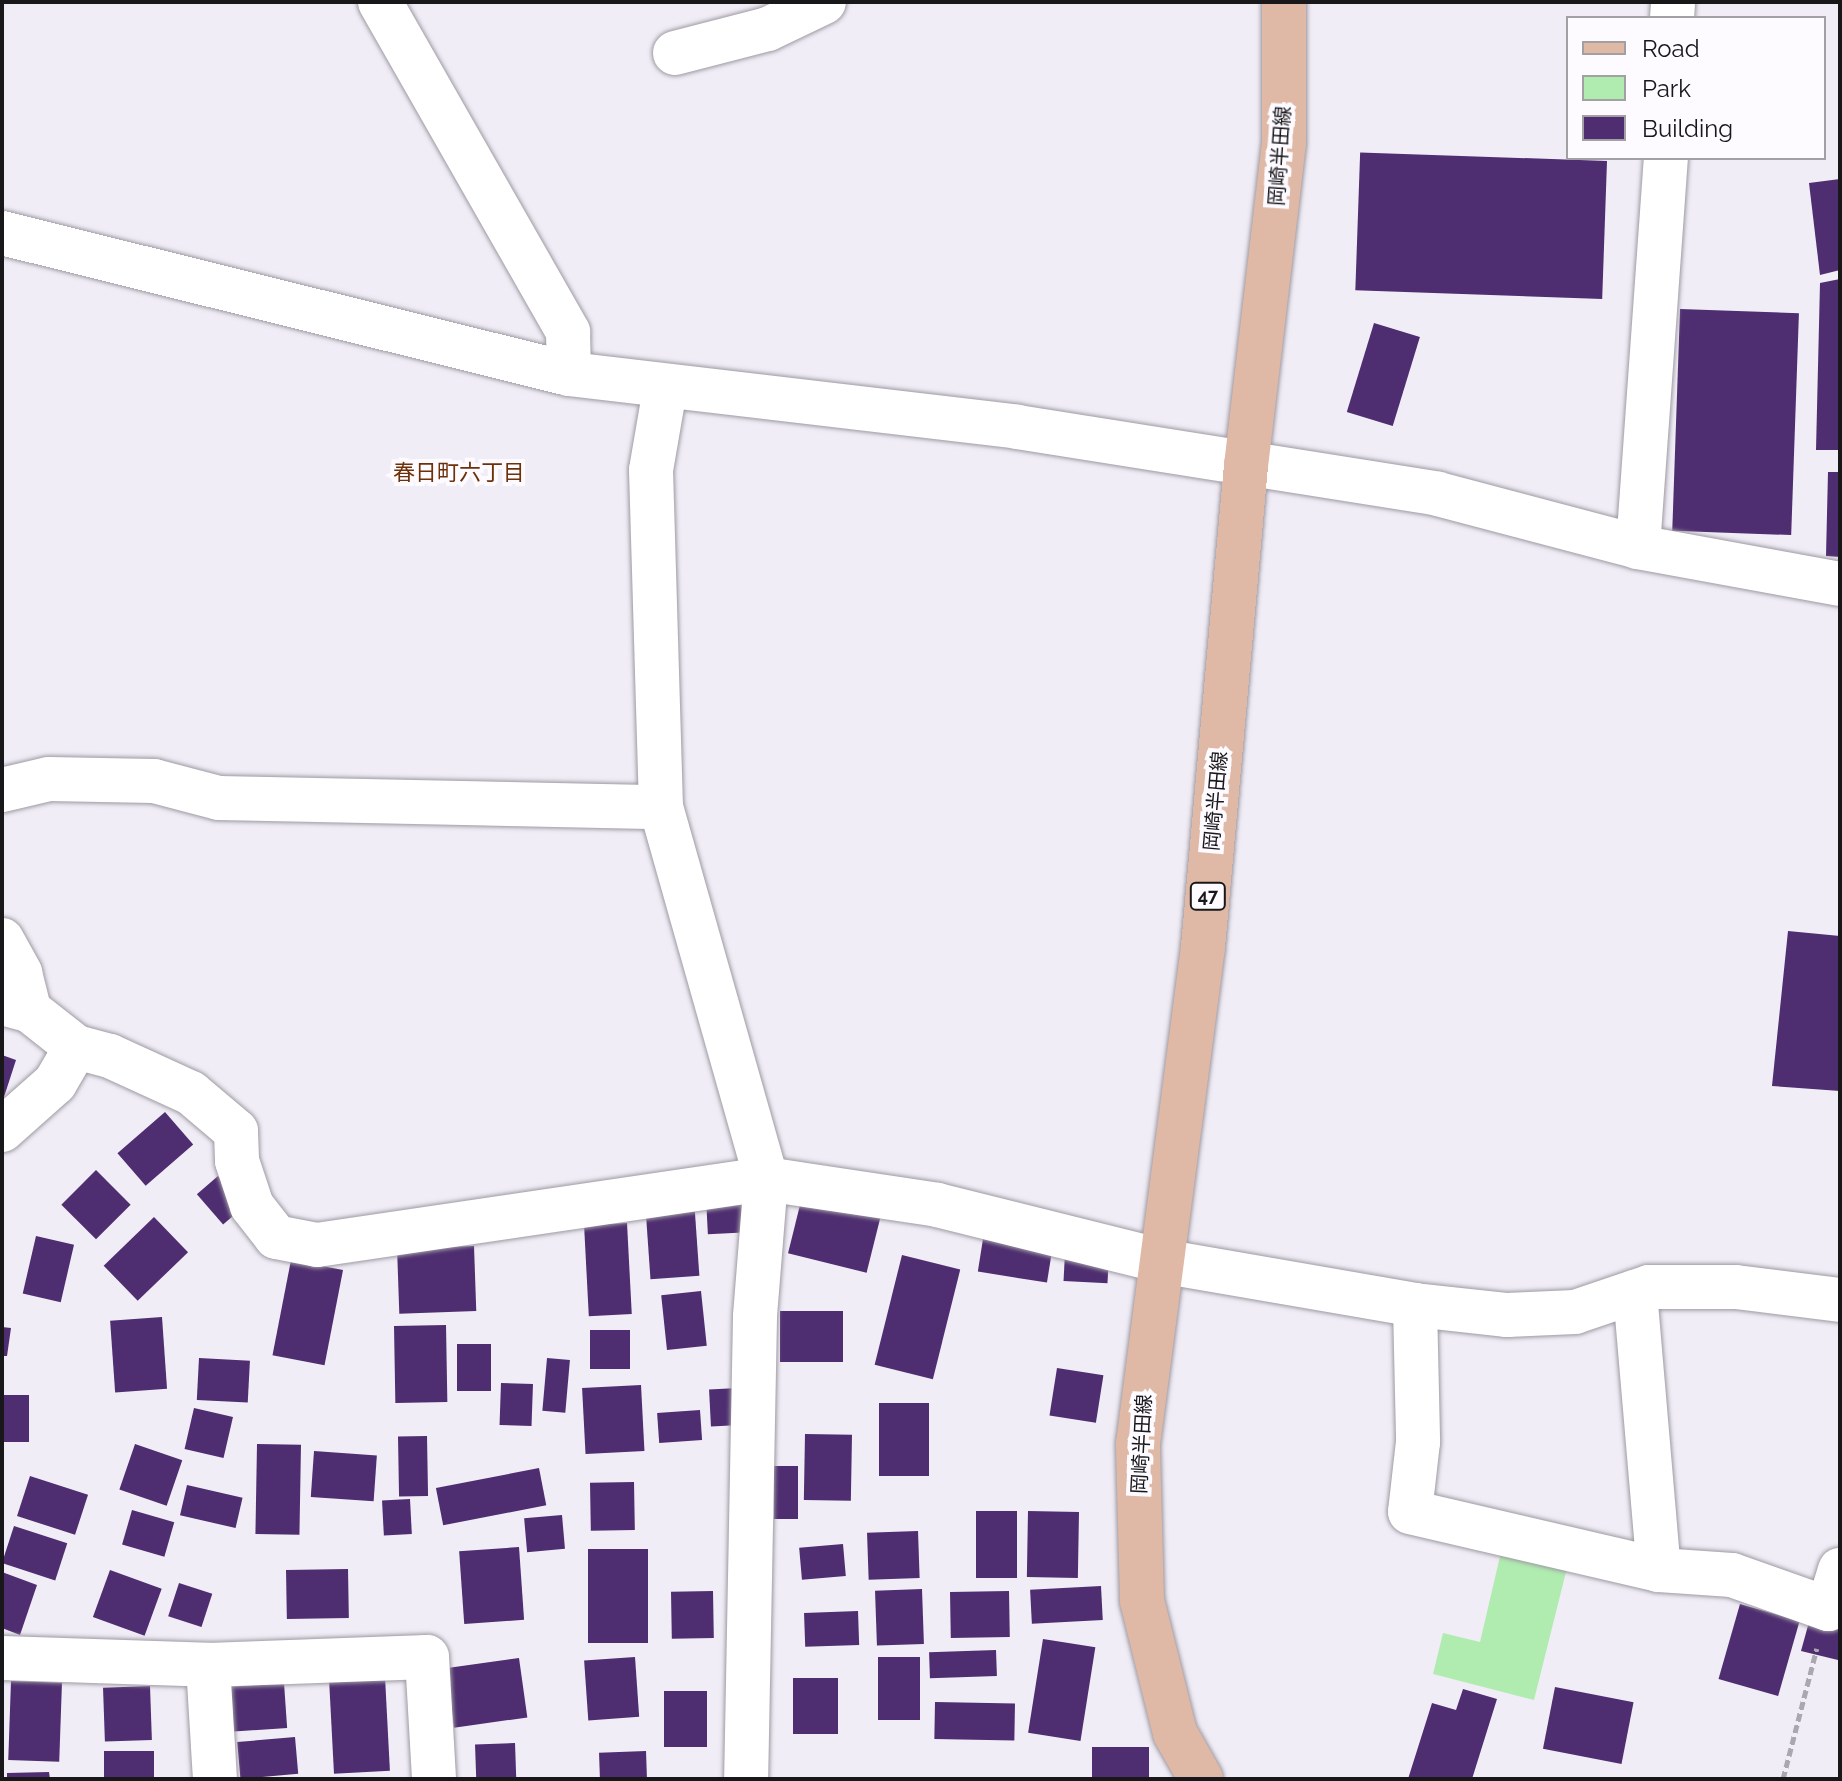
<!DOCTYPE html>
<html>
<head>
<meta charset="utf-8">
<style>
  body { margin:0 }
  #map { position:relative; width:1842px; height:1781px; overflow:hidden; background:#f1edf6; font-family:Raleway,"Noto Sans JP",sans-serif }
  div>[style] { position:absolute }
  .green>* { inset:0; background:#b0ecb0 }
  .building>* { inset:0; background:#4e2d70; transform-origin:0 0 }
  .path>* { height:5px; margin-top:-2.5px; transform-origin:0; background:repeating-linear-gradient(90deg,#aaa7ae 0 8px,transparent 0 12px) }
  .roads { filter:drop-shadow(0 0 2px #9e9aa3) drop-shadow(0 0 2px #9e9aa3) }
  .minor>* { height:44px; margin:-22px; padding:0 22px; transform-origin:22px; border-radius:22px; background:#fff }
  .major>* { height:44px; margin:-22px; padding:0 22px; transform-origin:22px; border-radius:22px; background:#dfb9a6 }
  span { translate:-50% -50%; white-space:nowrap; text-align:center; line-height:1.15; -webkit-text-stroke:8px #fdfbff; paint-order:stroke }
  .shield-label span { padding:2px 6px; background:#fdfbff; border:2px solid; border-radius:6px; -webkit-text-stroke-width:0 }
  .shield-label { font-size:18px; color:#18171a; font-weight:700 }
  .street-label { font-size:20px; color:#18171a }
  .neighbourhood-label { font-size:22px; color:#6e3007 }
  .frame { position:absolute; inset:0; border:4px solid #18171a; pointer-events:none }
  .legend { position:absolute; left:1566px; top:16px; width:260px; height:144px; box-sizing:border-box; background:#fdfbff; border:2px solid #a1a0a3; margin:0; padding:10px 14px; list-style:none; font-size:24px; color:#18171a }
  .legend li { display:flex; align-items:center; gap:16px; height:40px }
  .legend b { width:40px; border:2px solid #a1a0a3 }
</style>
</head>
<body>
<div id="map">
  <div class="green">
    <div style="clip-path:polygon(1501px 1552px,1567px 1568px,1534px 1700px,1433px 1674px,1443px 1633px,1480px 1642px)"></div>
  </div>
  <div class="building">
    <div style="left:1607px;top:161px;width:138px;height:247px;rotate:92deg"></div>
    <div style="clip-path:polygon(1840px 179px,1840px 270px,1820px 275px,1809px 183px)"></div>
    <div style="clip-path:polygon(1840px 279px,1840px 450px,1816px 450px,1820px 283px)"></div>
    <div style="left:1680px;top:309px;width:119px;height:222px;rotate:2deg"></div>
    <div style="left:1374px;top:323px;width:48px;height:93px;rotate:17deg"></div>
    <div style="clip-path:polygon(1828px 472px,1840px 472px,1840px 557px,1826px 556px)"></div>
    <div style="clip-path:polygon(1788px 931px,1840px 936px,1840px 1091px,1772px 1086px)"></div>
    <div style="clip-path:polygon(2px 1055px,16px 1060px,4px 1097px,2px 1097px)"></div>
    <div style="left:165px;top:1112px;width:43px;height:63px;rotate:49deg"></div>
    <div style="left:96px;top:1170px;width:49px;height:49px;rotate:45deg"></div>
    <div style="left:218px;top:1176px;width:40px;height:28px;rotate:49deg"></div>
    <div style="left:803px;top:1193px;width:81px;height:62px;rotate:14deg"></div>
    <div style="left:751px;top:1197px;width:35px;height:45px;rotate:87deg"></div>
    <div style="left:694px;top:1199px;width:77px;height:49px;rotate:86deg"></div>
    <div style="left:154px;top:1217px;width:49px;height:70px;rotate:46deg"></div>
    <div style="left:627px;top:1223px;width:91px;height:43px;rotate:87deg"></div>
    <div style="left:36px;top:1236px;width:39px;height:59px;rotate:13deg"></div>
    <div style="left:983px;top:1239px;width:70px;height:33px;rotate:9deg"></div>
    <div style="left:474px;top:1246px;width:65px;height:77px;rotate:88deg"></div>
    <div style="left:1065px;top:1253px;width:44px;height:28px;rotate:3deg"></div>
    <div style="left:902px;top:1255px;width:60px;height:113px;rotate:14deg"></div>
    <div style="left:291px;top:1260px;width:53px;height:97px;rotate:11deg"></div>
    <div style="left:701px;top:1291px;width:55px;height:40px;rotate:84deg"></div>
    <div style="left:780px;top:1311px;width:63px;height:51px"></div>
    <div style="left:162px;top:1317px;width:72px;height:52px;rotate:86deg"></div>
    <div style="left:446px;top:1325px;width:77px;height:52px;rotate:89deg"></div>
    <div style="clip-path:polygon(2px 1327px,11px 1328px,7px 1356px,2px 1356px)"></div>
    <div style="left:590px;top:1330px;width:40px;height:39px"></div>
    <div style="left:457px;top:1344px;width:34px;height:47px"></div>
    <div style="left:199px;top:1358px;width:51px;height:42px;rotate:3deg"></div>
    <div style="left:547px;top:1358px;width:23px;height:53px;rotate:5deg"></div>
    <div style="left:1057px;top:1368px;width:47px;height:48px;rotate:9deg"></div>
    <div style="left:501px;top:1383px;width:32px;height:42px;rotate:2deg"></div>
    <div style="left:641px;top:1385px;width:66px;height:59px;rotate:87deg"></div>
    <div style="left:738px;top:1388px;width:37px;height:29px;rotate:87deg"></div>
    <div style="left:2px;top:1395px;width:27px;height:47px"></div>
    <div style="left:879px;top:1403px;width:50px;height:73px"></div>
    <div style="left:194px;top:1408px;width:40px;height:42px;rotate:13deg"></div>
    <div style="left:700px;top:1410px;width:30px;height:43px;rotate:86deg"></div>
    <div style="left:805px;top:1434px;width:47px;height:66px;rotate:1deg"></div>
    <div style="left:427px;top:1436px;width:60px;height:29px;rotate:89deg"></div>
    <div style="left:135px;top:1444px;width:50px;height:48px;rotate:19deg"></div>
    <div style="left:257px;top:1444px;width:44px;height:90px;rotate:1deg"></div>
    <div style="left:314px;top:1451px;width:63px;height:46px;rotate:4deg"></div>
    <div style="left:774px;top:1466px;width:24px;height:53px"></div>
    <div style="left:539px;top:1468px;width:38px;height:105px;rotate:79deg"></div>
    <div style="left:30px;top:1476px;width:61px;height:42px;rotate:18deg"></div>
    <div style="left:634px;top:1482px;width:48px;height:44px;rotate:89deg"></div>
    <div style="left:187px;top:1485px;width:57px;height:31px;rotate:13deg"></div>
    <div style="left:410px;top:1499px;width:35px;height:28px;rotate:87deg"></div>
    <div style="left:132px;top:1510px;width:44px;height:36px;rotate:16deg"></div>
    <div style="left:976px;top:1511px;width:41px;height:67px"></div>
    <div style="left:1028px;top:1511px;width:51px;height:66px;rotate:1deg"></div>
    <div style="left:562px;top:1515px;width:34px;height:38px;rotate:85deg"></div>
    <div style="left:14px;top:1526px;width:56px;height:39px;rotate:18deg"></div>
    <div style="left:918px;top:1531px;width:47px;height:51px;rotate:88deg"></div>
    <div style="left:843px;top:1544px;width:32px;height:44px;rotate:85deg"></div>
    <div style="left:519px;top:1547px;width:73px;height:60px;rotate:86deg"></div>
    <div style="left:588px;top:1549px;width:60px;height:94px"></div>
    <div style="left:348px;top:1569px;width:49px;height:62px;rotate:89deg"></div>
    <div style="left:110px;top:1570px;width:55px;height:50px;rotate:20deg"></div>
    <div style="clip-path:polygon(2px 1572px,37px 1585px,20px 1635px,2px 1628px)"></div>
    <div style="left:179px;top:1583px;width:35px;height:35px;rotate:18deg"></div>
    <div style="left:1101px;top:1586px;width:34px;height:71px;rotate:87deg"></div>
    <div style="left:922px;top:1589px;width:55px;height:47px;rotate:88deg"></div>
    <div style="left:713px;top:1591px;width:47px;height:42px;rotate:89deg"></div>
    <div style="left:1009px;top:1591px;width:46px;height:59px;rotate:89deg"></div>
    <div style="left:1740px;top:1604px;width:62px;height:78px;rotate:16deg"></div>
    <div style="left:858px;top:1611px;width:34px;height:54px;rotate:88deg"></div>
    <div style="clip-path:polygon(1809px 1622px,1840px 1630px,1838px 1660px,1801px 1651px)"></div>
    <div style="left:1043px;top:1639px;width:53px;height:95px;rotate:9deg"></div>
    <div style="left:996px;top:1650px;width:26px;height:67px;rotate:88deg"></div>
    <div style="left:635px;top:1657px;width:60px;height:51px;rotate:86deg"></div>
    <div style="left:878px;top:1657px;width:42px;height:63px"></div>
    <div style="left:519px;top:1658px;width:60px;height:74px;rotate:82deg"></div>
    <div style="left:385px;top:1677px;width:94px;height:56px;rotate:87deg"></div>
    <div style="left:793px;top:1678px;width:45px;height:56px"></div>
    <div style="left:11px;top:1681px;width:51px;height:79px;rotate:2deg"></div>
    <div style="left:284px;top:1683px;width:45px;height:57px;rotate:86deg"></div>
    <div style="left:150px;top:1686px;width:54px;height:47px;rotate:88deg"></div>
    <div style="left:1555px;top:1687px;width:80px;height:63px;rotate:11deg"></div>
    <div style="clip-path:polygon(1463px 1689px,1497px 1699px,1472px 1779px,1408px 1779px,1432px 1703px,1456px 1710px)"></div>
    <div style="left:664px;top:1691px;width:43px;height:56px"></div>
    <div style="left:935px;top:1702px;width:80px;height:37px;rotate:1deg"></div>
    <div style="left:295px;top:1737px;width:37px;height:58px;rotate:85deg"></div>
    <div style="left:515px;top:1743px;width:36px;height:40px;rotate:88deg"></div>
    <div style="left:1149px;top:1747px;width:32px;height:57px;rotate:90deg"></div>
    <div style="left:154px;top:1751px;width:28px;height:50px;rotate:90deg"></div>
    <div style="left:646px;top:1751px;width:28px;height:47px;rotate:88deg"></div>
    <div style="clip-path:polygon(49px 1772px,50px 1779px,7px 1779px,7px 1773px)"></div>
  </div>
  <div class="path">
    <div style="left:1783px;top:1779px;width:135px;rotate:-75.5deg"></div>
  </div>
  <div class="roads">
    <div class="minor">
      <div style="left:380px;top:2px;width:380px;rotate:60.3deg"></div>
      <div style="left:568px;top:332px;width:42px;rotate:88.6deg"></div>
      <div style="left:1672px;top:18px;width:16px;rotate:-86deg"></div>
      <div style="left:675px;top:53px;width:96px;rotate:-14.5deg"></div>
      <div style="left:768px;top:29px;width:62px;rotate:-25.7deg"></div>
      <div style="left:2px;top:233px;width:584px;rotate:13.96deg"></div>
      <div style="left:569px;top:374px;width:451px;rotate:6.7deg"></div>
      <div style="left:1017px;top:427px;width:426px;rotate:9deg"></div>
      <div style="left:1438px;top:494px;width:207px;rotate:14.8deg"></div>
      <div style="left:1638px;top:547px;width:205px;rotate:10.4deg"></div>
      <div style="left:665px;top:389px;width:82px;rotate:99.8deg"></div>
      <div style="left:651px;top:470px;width:337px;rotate:88.3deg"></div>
      <div style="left:661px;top:807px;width:387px;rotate:74.2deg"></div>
      <div style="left:766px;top:1179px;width:138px;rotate:94.6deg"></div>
      <div style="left:755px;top:1317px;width:462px;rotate:91.1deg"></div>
      <div style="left:1638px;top:547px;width:390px;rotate:-85.9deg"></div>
      <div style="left:2px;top:790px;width:48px;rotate:-13.2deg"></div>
      <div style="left:49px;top:779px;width:105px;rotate:1.1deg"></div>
      <div style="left:154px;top:781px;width:67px;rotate:14.7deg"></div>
      <div style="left:219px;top:798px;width:442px;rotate:1.2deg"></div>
      <div style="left:2px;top:940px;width:38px;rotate:61deg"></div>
      <div style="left:20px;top:973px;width:38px;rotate:76deg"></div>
      <div style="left:2px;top:1003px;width:28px;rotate:15deg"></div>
      <div style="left:29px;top:1010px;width:60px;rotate:38.2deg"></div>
      <div style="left:76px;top:1047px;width:35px;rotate:15deg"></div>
      <div style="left:110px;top:1056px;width:89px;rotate:24.6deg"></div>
      <div style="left:191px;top:1093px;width:59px;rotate:40.2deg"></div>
      <div style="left:236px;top:1131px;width:30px;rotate:88deg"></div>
      <div style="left:237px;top:1161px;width:47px;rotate:71.6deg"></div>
      <div style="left:252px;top:1206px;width:39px;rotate:52deg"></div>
      <div style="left:276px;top:1237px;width:42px;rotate:11deg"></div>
      <div style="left:317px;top:1245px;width:454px;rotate:-8.4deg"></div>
      <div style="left:766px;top:1179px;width:173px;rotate:8.6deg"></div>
      <div style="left:937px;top:1205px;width:231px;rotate:14deg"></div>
      <div style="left:1161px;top:1261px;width:258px;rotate:9.8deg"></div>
      <div style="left:1415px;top:1305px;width:93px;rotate:6.2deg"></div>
      <div style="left:1507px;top:1315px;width:68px;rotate:-2.5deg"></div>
      <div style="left:1575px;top:1312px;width:78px;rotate:-18.7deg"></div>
      <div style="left:1649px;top:1287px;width:87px"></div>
      <div style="left:1736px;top:1287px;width:105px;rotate:7.1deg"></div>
      <div style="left:2px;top:1130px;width:71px;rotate:-41.6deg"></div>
      <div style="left:55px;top:1083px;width:42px;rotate:-59.7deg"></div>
      <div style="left:1635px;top:1292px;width:279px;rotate:85.1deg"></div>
      <div style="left:1415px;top:1305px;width:137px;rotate:88.7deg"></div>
      <div style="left:1418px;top:1442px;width:70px;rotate:96.5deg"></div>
      <div style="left:1410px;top:1512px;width:256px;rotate:13.1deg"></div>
      <div style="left:1659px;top:1570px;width:73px;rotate:3.9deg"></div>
      <div style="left:1732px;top:1575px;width:102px;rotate:19.5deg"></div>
      <div style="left:1828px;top:1609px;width:41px;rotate:-72.9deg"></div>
      <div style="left:2px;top:1658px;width:206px;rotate:1.9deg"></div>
      <div style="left:208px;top:1665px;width:219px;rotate:-2.1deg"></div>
      <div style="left:427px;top:1657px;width:122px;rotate:86.7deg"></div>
      <div style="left:208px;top:1665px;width:114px;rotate:86.5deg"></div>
    </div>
    <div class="major">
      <div style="left:1201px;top:1779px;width:53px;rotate:-119.5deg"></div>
      <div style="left:1175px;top:1733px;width:136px;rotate:-104deg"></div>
      <div style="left:1142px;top:1601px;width:157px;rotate:-91.5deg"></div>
      <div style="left:1138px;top:1444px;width:501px;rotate:-82.55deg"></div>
      <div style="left:1203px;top:947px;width:483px;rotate:-84.9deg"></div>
      <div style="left:1246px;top:466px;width:325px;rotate:-83.3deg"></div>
      <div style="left:1284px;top:143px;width:141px;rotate:-90deg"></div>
    </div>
  </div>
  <div class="shield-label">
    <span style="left:1208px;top:896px">47</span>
  </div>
  <div class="street-label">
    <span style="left:1280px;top:156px;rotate:-86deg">岡崎半田線</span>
    <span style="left:1216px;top:801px;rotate:-85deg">岡崎半田線</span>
    <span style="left:1142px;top:1444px;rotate:-87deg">岡崎半田線</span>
  </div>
  <div class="neighbourhood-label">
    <span style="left:459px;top:473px">春日町六丁目</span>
  </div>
  <div class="frame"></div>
  <ul class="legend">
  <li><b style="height:10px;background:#dfb9a6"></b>Road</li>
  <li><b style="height:22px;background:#b0ecb0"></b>Park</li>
  <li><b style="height:22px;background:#4e2d70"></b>Building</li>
  </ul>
</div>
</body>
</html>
